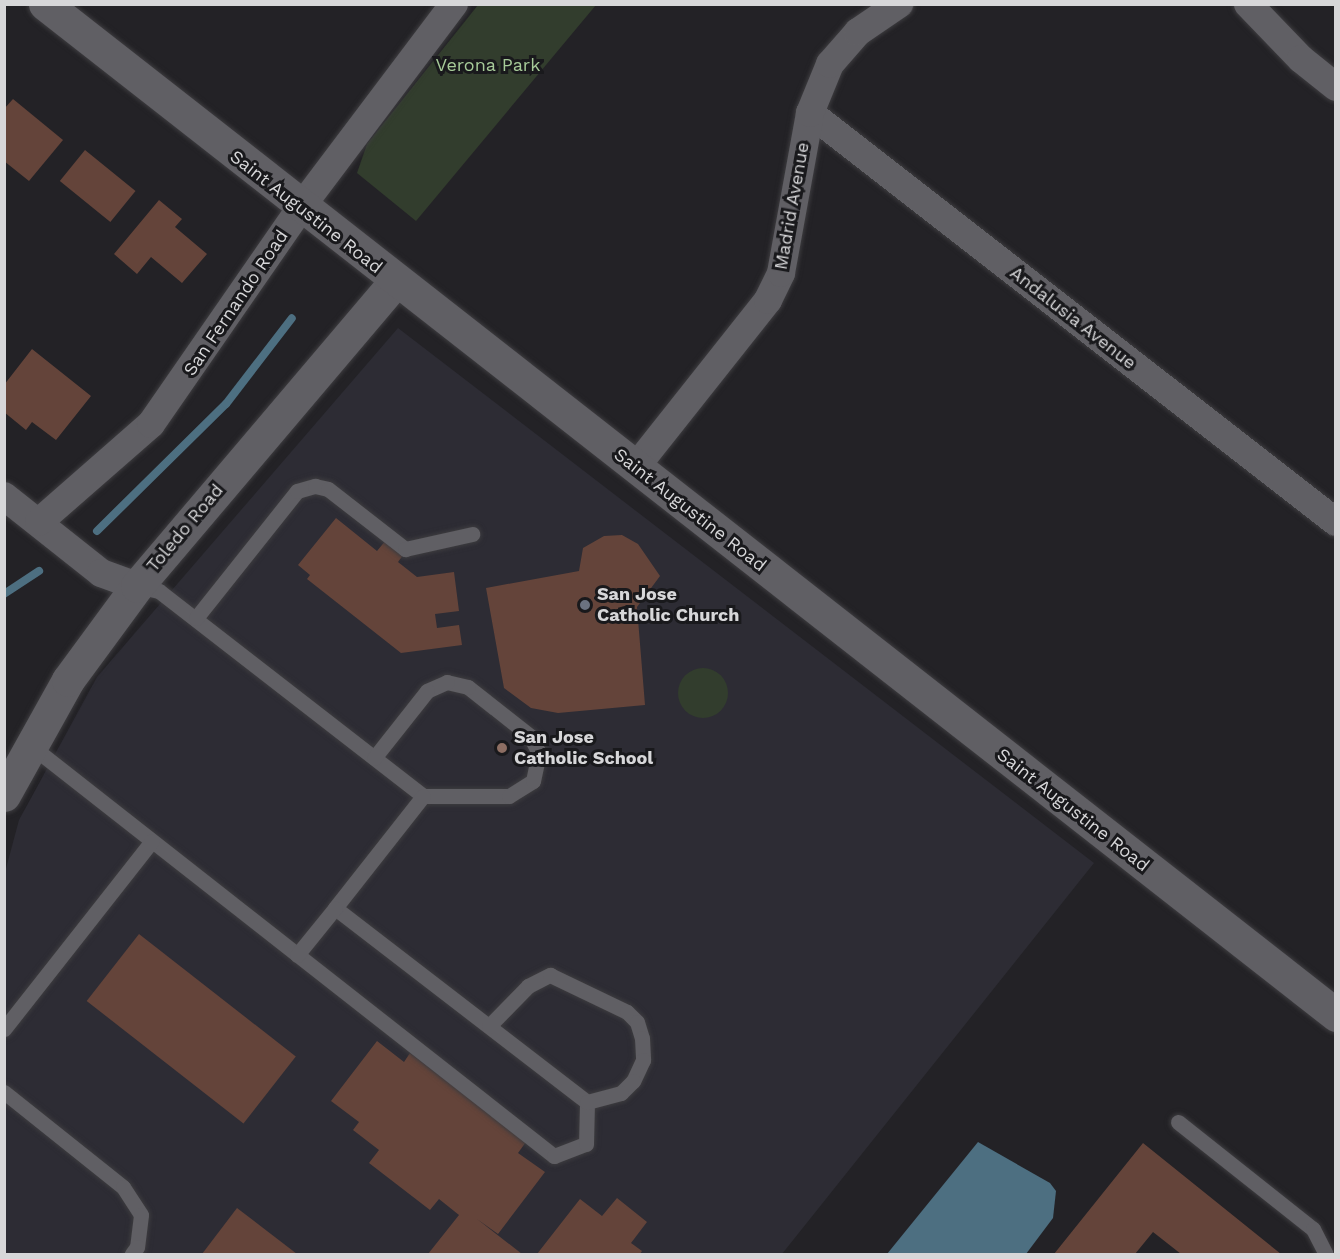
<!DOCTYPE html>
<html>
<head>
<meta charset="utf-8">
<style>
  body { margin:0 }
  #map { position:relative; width:1340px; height:1259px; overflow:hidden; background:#232226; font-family:"Work Sans",sans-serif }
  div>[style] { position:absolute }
  .built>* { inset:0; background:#2d2c34 }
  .green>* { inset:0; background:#323d2d }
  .round { border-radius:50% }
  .water>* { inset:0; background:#4d6f81 }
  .stream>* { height:8px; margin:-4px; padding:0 4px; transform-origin:4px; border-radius:4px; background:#4d6f81 }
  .building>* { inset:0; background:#64443a; transform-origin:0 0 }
  .roads { filter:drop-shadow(0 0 2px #3d3c3f) drop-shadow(0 0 2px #3d3c3f) }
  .service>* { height:15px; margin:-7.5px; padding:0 7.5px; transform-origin:7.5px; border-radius:7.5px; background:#605f64 }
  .minor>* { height:28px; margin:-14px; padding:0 14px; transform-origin:14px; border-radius:14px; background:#605f64 }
  .tertiary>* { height:33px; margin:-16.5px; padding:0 16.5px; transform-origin:16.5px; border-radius:16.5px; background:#605f64 }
  .secondary>* { height:33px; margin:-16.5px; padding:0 16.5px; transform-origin:16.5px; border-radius:16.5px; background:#605f64 }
  .dots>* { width:16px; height:16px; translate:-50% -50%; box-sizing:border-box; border:3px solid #19191c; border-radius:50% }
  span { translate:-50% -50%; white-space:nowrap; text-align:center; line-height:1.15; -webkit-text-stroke:6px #19191c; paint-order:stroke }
  .park-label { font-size:18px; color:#a7cb99 }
  .street-label { font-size:18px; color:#d7d7d9 }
  .poi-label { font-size:18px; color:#d7d7d9; font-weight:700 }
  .left { translate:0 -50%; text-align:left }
  .frame { position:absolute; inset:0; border:6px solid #d7d7d9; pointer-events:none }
</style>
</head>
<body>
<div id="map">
  <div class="built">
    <div style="clip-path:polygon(398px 328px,1094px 863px,782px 1254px,5px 1254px,4px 876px,19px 820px,97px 677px)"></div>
  </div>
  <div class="green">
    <div style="clip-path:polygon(478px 5px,596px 5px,416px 221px,357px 173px,367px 144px)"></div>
    <div class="round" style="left:678px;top:668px;width:50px;height:50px"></div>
  </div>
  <div class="water">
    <div style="clip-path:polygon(978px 1142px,1050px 1183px,1056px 1191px,1053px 1218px,1026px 1254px,887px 1254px)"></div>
  </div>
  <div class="stream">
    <div style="left:97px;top:531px;width:181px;rotate:-44.6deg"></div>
    <div style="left:226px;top:404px;width:108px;rotate:-52.5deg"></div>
    <div style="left:4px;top:594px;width:42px;rotate:-33.3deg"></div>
  </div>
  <div class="building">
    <div style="clip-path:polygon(13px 99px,63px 140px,29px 181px,4px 161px,4px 109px)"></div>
    <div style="left:85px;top:150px;width:65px;height:40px;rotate:39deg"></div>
    <div style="clip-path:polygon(159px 200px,182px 219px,175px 227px,207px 254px,182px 283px,151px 257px,137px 274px,114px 254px)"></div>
    <div style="clip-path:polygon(32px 349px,91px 396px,56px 440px,32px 422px,26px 430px,4px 412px,4px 385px)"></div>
    <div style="clip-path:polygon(336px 518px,377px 551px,386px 540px,404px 554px,398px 562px,417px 577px,454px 572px,459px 611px,435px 614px,437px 628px,459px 625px,462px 645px,401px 653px,307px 579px,310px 575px,298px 565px)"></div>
    <div style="clip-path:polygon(622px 535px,638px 544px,660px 576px,637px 607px,645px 705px,558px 713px,531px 708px,504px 688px,486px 588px,579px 571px,583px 548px,604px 536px)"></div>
    <div style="left:139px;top:934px;width:199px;height:85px;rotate:38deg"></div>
    <div style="clip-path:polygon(377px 1041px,404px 1062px,410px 1053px,526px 1142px,518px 1153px,545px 1172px,498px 1234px,477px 1219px,522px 1254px,428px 1254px,459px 1215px,439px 1199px,430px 1210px,369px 1163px,379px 1150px,353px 1130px,359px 1122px,331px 1101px)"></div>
    <div style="clip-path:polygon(1143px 1143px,1281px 1254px,1181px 1254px,1153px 1232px,1135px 1254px,1054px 1254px)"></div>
    <div style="clip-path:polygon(617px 1198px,647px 1222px,631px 1243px,642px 1251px,640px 1254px,537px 1254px,580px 1199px,602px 1216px)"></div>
    <div style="clip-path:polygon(237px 1208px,297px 1254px,202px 1254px)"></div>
  </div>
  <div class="roads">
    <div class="service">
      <div style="left:137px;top:586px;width:23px;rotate:13deg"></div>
      <div style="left:159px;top:591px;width:334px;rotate:37.8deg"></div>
      <div style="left:423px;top:796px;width:86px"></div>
      <div style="left:509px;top:796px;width:28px;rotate:-32deg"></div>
      <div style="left:533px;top:781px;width:29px;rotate:-78deg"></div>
      <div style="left:539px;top:753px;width:19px;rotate:-118deg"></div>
      <div style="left:530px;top:736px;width:79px;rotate:-141.7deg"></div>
      <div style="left:468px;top:687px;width:22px;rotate:-167deg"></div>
      <div style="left:447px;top:682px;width:22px;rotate:156deg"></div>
      <div style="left:427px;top:691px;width:85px;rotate:128.3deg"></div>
      <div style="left:196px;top:618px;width:162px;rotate:-51.5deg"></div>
      <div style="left:297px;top:491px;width:19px;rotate:-16deg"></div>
      <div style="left:315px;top:486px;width:13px;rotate:13deg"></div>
      <div style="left:328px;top:489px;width:98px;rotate:37.9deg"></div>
      <div style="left:405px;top:549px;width:69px;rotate:-12.6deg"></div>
      <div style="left:30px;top:745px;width:666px;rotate:38.11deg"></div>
      <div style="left:554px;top:1156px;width:34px;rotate:-21deg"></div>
      <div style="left:586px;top:1144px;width:42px;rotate:-88.6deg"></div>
      <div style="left:587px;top:1102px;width:318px;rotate:-142.4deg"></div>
      <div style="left:335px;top:908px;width:142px;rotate:-51.8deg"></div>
      <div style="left:297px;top:955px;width:60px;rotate:-51deg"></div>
      <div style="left:489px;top:1026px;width:56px;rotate:-45.7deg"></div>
      <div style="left:528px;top:986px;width:25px;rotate:-27deg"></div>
      <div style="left:550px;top:975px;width:85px;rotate:25.7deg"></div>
      <div style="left:627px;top:1012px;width:14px;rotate:45deg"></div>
      <div style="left:637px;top:1022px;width:17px;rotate:73deg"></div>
      <div style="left:642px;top:1038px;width:22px;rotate:87deg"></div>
      <div style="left:643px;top:1060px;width:23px;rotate:115deg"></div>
      <div style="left:633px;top:1081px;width:17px;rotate:135deg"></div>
      <div style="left:621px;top:1093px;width:35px;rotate:165deg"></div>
      <div style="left:4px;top:1029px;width:239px;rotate:-51.8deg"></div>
      <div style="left:4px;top:1092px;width:152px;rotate:38.6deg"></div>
      <div style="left:123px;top:1187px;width:33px;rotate:57deg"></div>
      <div style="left:141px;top:1215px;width:32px;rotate:97deg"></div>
      <div style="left:137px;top:1247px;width:9px;rotate:126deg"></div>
      <div style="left:1178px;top:1122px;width:172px;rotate:38.4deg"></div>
      <div style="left:1313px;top:1229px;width:28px;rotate:63deg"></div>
    </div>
    <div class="minor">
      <div style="left:1248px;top:4px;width:76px;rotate:46.1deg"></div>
      <div style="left:1301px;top:59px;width:45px;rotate:38.7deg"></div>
      <div style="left:810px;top:113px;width:666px;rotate:37.87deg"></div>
      <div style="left:635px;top:468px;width:214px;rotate:-51.6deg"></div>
      <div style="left:768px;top:300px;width:30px;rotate:-64deg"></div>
      <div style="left:781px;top:273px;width:163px;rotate:-79.7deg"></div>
      <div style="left:810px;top:113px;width:53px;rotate:-67.8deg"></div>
      <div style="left:830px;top:64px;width:43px;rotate:-48.8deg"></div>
      <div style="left:858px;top:32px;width:50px;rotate:-34.3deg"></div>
      <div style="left:4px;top:496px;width:124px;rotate:38.4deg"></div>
      <div style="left:101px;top:573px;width:38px;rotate:20deg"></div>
      <div style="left:39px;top:522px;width:149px;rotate:-41.2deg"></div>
      <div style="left:151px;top:424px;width:264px;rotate:-55.3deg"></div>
      <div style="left:301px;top:207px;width:254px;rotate:-53deg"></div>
    </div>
    <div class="tertiary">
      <div style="left:4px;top:795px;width:132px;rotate:-60.9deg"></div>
      <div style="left:68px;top:680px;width:117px;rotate:-53.7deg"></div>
      <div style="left:137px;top:586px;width:399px;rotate:-49.7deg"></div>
    </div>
    <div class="secondary">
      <div style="left:45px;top:4px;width:1640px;rotate:38.06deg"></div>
    </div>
  </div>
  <div class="dots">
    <div style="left:585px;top:605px;background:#6b7280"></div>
    <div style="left:502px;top:748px;background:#8d6e63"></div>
  </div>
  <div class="park-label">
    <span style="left:488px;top:65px">Verona Park</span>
  </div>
  <div class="street-label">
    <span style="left:792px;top:206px;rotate:-80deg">Madrid Avenue</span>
    <span style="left:306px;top:212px;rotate:38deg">Saint Augustine Road</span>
    <span style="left:236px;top:303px;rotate:-56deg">San Fernando Road</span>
    <span style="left:1073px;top:318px;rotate:38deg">Andalusia Avenue</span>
    <span style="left:690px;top:510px;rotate:38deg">Saint Augustine Road</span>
    <span style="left:185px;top:528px;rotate:-50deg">Toledo Road</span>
    <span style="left:1073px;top:810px;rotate:38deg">Saint Augustine Road</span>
  </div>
  <div class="poi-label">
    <span class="left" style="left:597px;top:605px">San Jose<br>Catholic Church</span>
    <span class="left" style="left:514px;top:748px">San Jose<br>Catholic School</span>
  </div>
  <div class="frame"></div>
</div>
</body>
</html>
